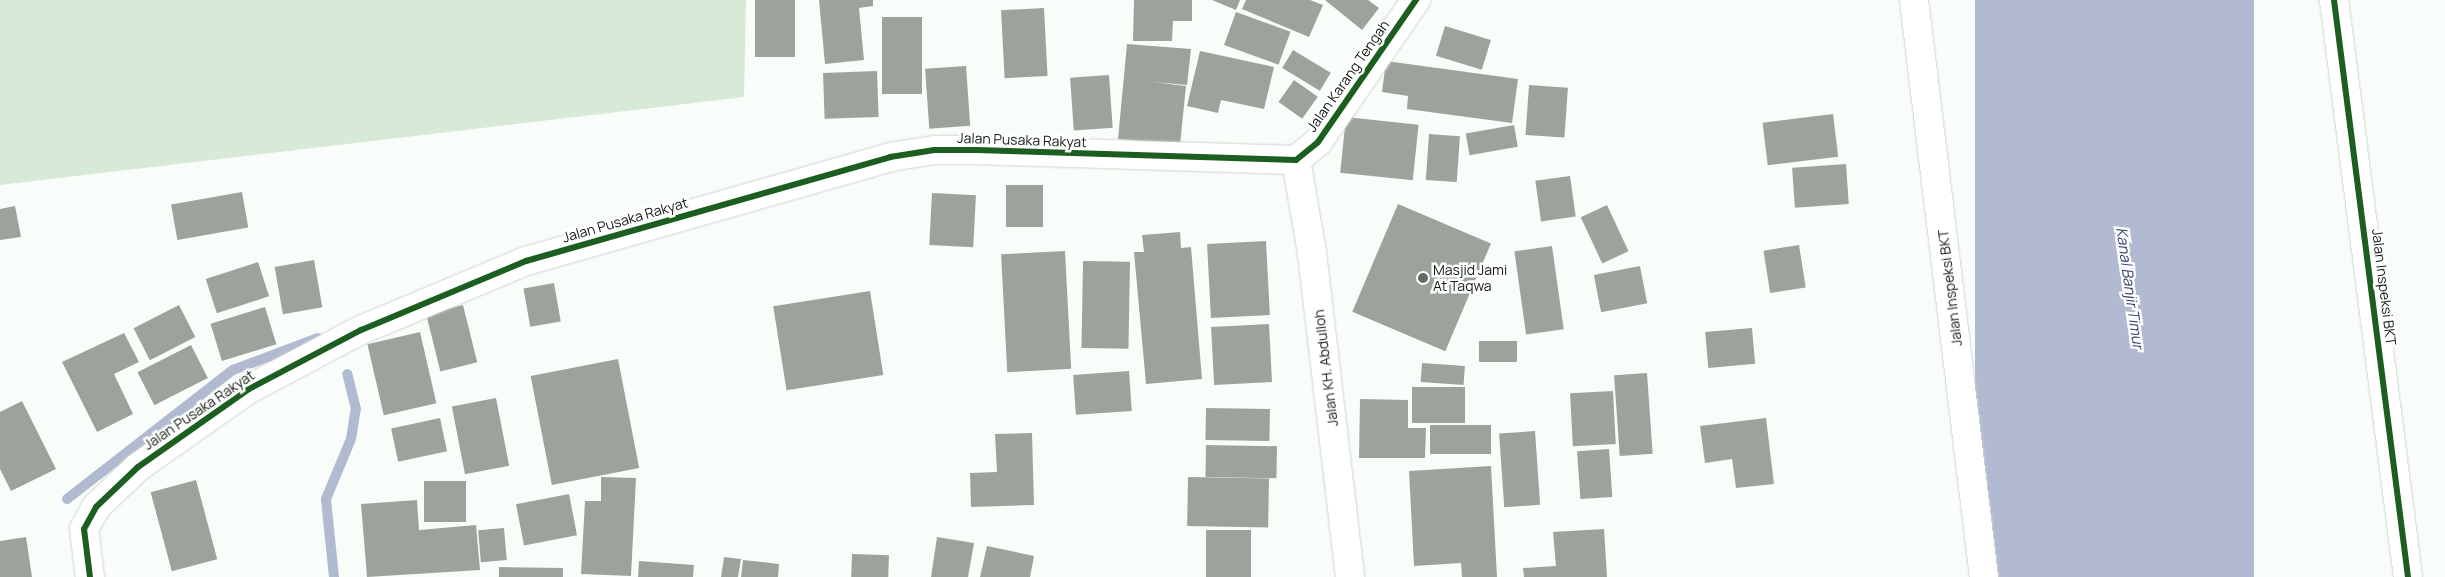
<!DOCTYPE html>
<html>
<head>
<meta charset="utf-8">
<style>
  body { margin:0 }
  #map { position:relative; width:2445px; height:577px; overflow:hidden; background:#f9fdf9; font-family:Manrope,sans-serif }
  div>[style] { position:absolute }
  .green>* { inset:0; background:#d7e9d7 }
  .water>* { inset:0; background:#b1bad0; transform-origin:0 0 }
  .stream>* { height:10px; margin:-5px; padding:0 5px; transform-origin:5px; border-radius:5px; background:#b1bad0 }
  .building>* { inset:0; background:#9ca39c; transform-origin:0 0 }
  .roads { filter:drop-shadow(0 0 1px #ced5ce) drop-shadow(0 0 1px #ced5ce) }
  .minor>* { height:28px; margin:-14px; padding:0 14px; transform-origin:14px; border-radius:14px; background:#fefffe }
  .cycleway>* { height:6px; margin:-3px; padding:0 3px; transform-origin:3px; border-radius:3px; background:#1b5e20 }
  .dots>* { width:14px; height:14px; translate:-50% -50%; box-sizing:border-box; border:2px solid #fff; border-radius:50% }
  span { translate:-50% -50%; white-space:nowrap; text-align:center; line-height:1.15; -webkit-text-stroke:5px #fff; paint-order:stroke }
  .street-label { font-size:14px; color:#121c12 }
  .poi-label { font-size:14px; color:#121c12 }
  .left { translate:0 -50%; text-align:left }
  .water-label { font-size:15px; color:#364371; font-style:italic }
</style>
</head>
<body>
<div id="map">
  <div class="green">
    <div style="clip-path:polygon(0 0,746px 0,744px 97px,0 185px)"></div>
  </div>
  <div class="water">
    <div style="left:1975px;top:0;width:279px;height:581px"></div>
  </div>
  <div class="stream">
    <div style="left:67px;top:499px;width:210px;rotate:-37.9deg"></div>
    <div style="left:233px;top:370px;width:91px;rotate:-20.6deg"></div>
    <div style="left:334px;top:577px;width:78px;rotate:-95.9deg"></div>
    <div style="left:326px;top:499px;width:65px;rotate:-67.4deg"></div>
    <div style="left:351px;top:439px;width:30px;rotate:-81deg"></div>
    <div style="left:356px;top:409px;width:36px;rotate:-104deg"></div>
  </div>
  <div class="building">
    <div style="left:755px;top:0;width:40px;height:57px"></div>
    <div style="clip-path:polygon(819px 0,873px 0,873px 6px,859px 8px,864px 60px,825px 64px)"></div>
    <div style="clip-path:polygon(1134px 0,1192px 0,1192px 21px,1173px 21px,1172px 41px,1133px 41px)"></div>
    <div style="clip-path:polygon(1212px 0,1240px 0,1236px 10px)"></div>
    <div style="clip-path:polygon(1246px 0,1310px 0,1323px 5px,1309px 37px,1242px 9px)"></div>
    <div style="clip-path:polygon(1325px 0,1368px 0,1379px 8px,1362px 30px)"></div>
    <div style="left:1044px;top:8px;width:68px;height:43px;rotate:87deg"></div>
    <div style="left:1236px;top:12px;width:58px;height:35px;rotate:20deg"></div>
    <div style="left:922px;top:17px;width:77px;height:40px;rotate:90deg"></div>
    <div style="left:1445px;top:26px;width:48px;height:31px;rotate:17deg"></div>
    <div style="clip-path:polygon(1127px 44px,1191px 49px,1187px 85px,1152px 82px,1186px 86px,1180px 145px,1118px 139px)"></div>
    <div style="left:1293px;top:50px;width:44px;height:21px;rotate:31deg"></div>
    <div style="clip-path:polygon(1200px 51px,1274px 67px,1264px 109px,1221px 100px,1218px 113px,1187px 106px)"></div>
    <div style="clip-path:polygon(1386px 61px,1518px 79px,1512px 123px,1407px 109px,1408px 96px,1382px 92px)"></div>
    <div style="left:966px;top:66px;width:60px;height:41px;rotate:86deg"></div>
    <div style="left:877px;top:71px;width:46px;height:54px;rotate:88deg"></div>
    <div style="left:1109px;top:75px;width:53px;height:39px;rotate:86deg"></div>
    <div style="left:1294px;top:80px;width:29px;height:27px;rotate:35deg"></div>
    <div style="left:1529px;top:85px;width:39px;height:50px;rotate:4deg"></div>
    <div style="left:1833px;top:114px;width:43px;height:71px;rotate:83deg"></div>
    <div style="left:1346px;top:117px;width:73px;height:56px;rotate:6deg"></div>
    <div style="left:1514px;top:125px;width:22px;height:49px;rotate:80deg"></div>
    <div style="left:1429px;top:134px;width:31px;height:46px;rotate:4deg"></div>
    <div style="left:1846px;top:164px;width:40px;height:54px;rotate:86deg"></div>
    <div style="left:1570px;top:176px;width:41px;height:35px;rotate:82deg"></div>
    <div style="left:1006px;top:185px;width:37px;height:42px"></div>
    <div style="left:242px;top:192px;width:36px;height:72px;rotate:80deg"></div>
    <div style="left:932px;top:193px;width:44px;height:52px;rotate:3deg"></div>
    <div style="left:1398px;top:204px;width:101px;height:117px;rotate:23deg"></div>
    <div style="left:1607px;top:205px;width:51px;height:29px;rotate:65deg"></div>
    <div style="clip-path:polygon(15px 206px,21px 237px,0 240px,0 209px)"></div>
    <div style="clip-path:polygon(1180px 232px,1181px 248px,1191px 247px,1202px 379px,1146px 384px,1134px 252px,1144px 252px,1142px 235px)"></div>
    <div style="left:1266px;top:241px;width:74px;height:59px;rotate:87deg"></div>
    <div style="left:1799px;top:245px;width:43px;height:36px;rotate:81deg"></div>
    <div style="left:1552px;top:246px;width:84px;height:38px;rotate:82deg"></div>
    <div style="left:1065px;top:251px;width:118px;height:64px;rotate:87deg"></div>
    <div style="left:314px;top:260px;width:48px;height:40px;rotate:80deg"></div>
    <div style="left:1083px;top:261px;width:47px;height:87px;rotate:1deg"></div>
    <div style="left:258px;top:262px;width:36px;height:55px;rotate:72deg"></div>
    <div style="left:1640px;top:266px;width:38px;height:47px;rotate:79deg"></div>
    <div style="left:554px;top:283px;width:39px;height:31px;rotate:80deg"></div>
    <div style="left:870px;top:291px;width:85px;height:98px;rotate:81deg"></div>
    <div style="left:179px;top:305px;width:36px;height:51px;rotate:63deg"></div>
    <div style="left:463px;top:305px;width:59px;height:38px;rotate:76deg"></div>
    <div style="left:265px;top:307px;width:39px;height:57px;rotate:73deg"></div>
    <div style="left:1269px;top:324px;width:58px;height:58px;rotate:87deg"></div>
    <div style="left:1752px;top:328px;width:36px;height:47px;rotate:85deg"></div>
    <div style="left:420px;top:332px;width:73px;height:54px;rotate:77deg"></div>
    <div style="clip-path:polygon(124px 333px,139px 362px,114px 374px,133px 414px,97px 432px,62px 362px)"></div>
    <div style="left:1479px;top:341px;width:38px;height:21px"></div>
    <div style="left:191px;top:345px;width:37px;height:60px;rotate:63deg"></div>
    <div style="left:618px;top:359px;width:111px;height:89px;rotate:79deg"></div>
    <div style="left:1422px;top:363px;width:43px;height:19px;rotate:4deg"></div>
    <div style="left:1129px;top:371px;width:40px;height:56px;rotate:86deg"></div>
    <div style="left:1647px;top:373px;width:81px;height:33px;rotate:86deg"></div>
    <div style="left:1465px;top:387px;width:36px;height:53px;rotate:90deg"></div>
    <div style="left:1613px;top:391px;width:53px;height:43px;rotate:87deg"></div>
    <div style="left:496px;top:398px;width:69px;height:45px;rotate:79deg"></div>
    <div style="clip-path:polygon(1360px 399px,1408px 400px,1408px 428px,1426px 428px,1425px 458px,1359px 458px)"></div>
    <div style="clip-path:polygon(22px 401px,56px 469px,11px 491px,0 469px,0 412px)"></div>
    <div style="left:1206px;top:408px;width:64px;height:32px;rotate:1deg"></div>
    <div style="left:440px;top:418px;width:34px;height:50px;rotate:78deg"></div>
    <div style="clip-path:polygon(1766px 418px,1774px 484px,1736px 488px,1732px 459px,1705px 463px,1700px 426px)"></div>
    <div style="left:1491px;top:425px;width:29px;height:61px;rotate:90deg"></div>
    <div style="left:1535px;top:431px;width:74px;height:36px;rotate:86deg"></div>
    <div style="clip-path:polygon(1032px 433px,1034px 505px,971px 507px,970px 473px,997px 472px,995px 434px)"></div>
    <div style="left:1206px;top:445px;width:71px;height:32px;rotate:1deg"></div>
    <div style="left:1609px;top:449px;width:48px;height:32px;rotate:86deg"></div>
    <div style="clip-path:polygon(1491px 466px,1497px 577px,1462px 577px,1461px 563px,1414px 566px,1409px 471px)"></div>
    <div style="clip-path:polygon(601px 477px,636px 478px,631px 576px,581px 574px,585px 501px,601px 501px)"></div>
    <div style="left:1188px;top:477px;width:81px;height:49px;rotate:1deg"></div>
    <div style="left:196px;top:480px;width:82px;height:47px;rotate:75deg"></div>
    <div style="left:424px;top:481px;width:42px;height:41px"></div>
    <div style="left:569px;top:494px;width:42px;height:54px;rotate:79deg"></div>
    <div style="clip-path:polygon(417px 500px,419px 530px,476px 525px,480px 570px,367px 577px,361px 504px)"></div>
    <div style="left:504px;top:528px;width:32px;height:26px;rotate:85deg"></div>
    <div style="clip-path:polygon(1604px 529px,1607px 577px,1524px 577px,1523px 568px,1556px 566px,1553px 532px)"></div>
    <div style="left:1206px;top:530px;width:45px;height:47px"></div>
    <div style="clip-path:polygon(26px 537px,32px 577px,0 577px,0 541px)"></div>
    <div style="clip-path:polygon(937px 537px,974px 543px,968px 577px,931px 577px)"></div>
    <div style="clip-path:polygon(987px 546px,1034px 556px,1030px 577px,980px 577px)"></div>
    <div style="left:852px;top:554px;width:37px;height:23px;rotate:2deg"></div>
    <div style="clip-path:polygon(724px 557px,741px 559px,738px 577px,721px 577px)"></div>
    <div style="clip-path:polygon(743px 560px,779px 564px,778px 577px,741px 577px)"></div>
    <div style="clip-path:polygon(639px 561px,694px 565px,693px 577px,638px 577px)"></div>
    <div style="left:499px;top:567px;width:64px;height:10px;rotate:1deg"></div>
  </div>
  <div class="roads">
    <div class="minor">
      <div style="left:1914px;top:0;width:581px;rotate:83.08deg"></div>
      <div style="left:2334px;top:0;width:582px;rotate:82.69deg"></div>
      <div style="left:1296px;top:160px;width:94px;rotate:80.2deg"></div>
      <div style="left:1312px;top:253px;width:326px;rotate:83.3deg"></div>
      <div style="left:90px;top:577px;width:48px;rotate:-97.1deg"></div>
      <div style="left:84px;top:529px;width:25px;rotate:-61deg"></div>
      <div style="left:96px;top:507px;width:58px;rotate:-43.6deg"></div>
      <div style="left:138px;top:467px;width:136px;rotate:-35.1deg"></div>
      <div style="left:249px;top:389px;width:127px;rotate:-27.8deg"></div>
      <div style="left:361px;top:330px;width:179px;rotate:-22.7deg"></div>
      <div style="left:526px;top:261px;width:379px;rotate:-15.9deg"></div>
      <div style="left:890px;top:157px;width:45px;rotate:-9deg"></div>
      <div style="left:934px;top:150px;width:43px"></div>
      <div style="left:977px;top:150px;width:319px;rotate:1.8deg"></div>
      <div style="left:1296px;top:160px;width:28px;rotate:-39deg"></div>
      <div style="left:1318px;top:142px;width:173px;rotate:-55.4deg"></div>
    </div>
  </div>
  <div class="cycleway">
    <div style="left:2334px;top:0;width:582px;rotate:82.69deg"></div>
    <div style="left:90px;top:577px;width:48px;rotate:-97.1deg"></div>
    <div style="left:84px;top:529px;width:25px;rotate:-61deg"></div>
    <div style="left:96px;top:507px;width:58px;rotate:-43.6deg"></div>
    <div style="left:138px;top:467px;width:136px;rotate:-35.1deg"></div>
    <div style="left:249px;top:389px;width:127px;rotate:-27.8deg"></div>
    <div style="left:361px;top:330px;width:179px;rotate:-22.7deg"></div>
    <div style="left:526px;top:261px;width:379px;rotate:-15.9deg"></div>
    <div style="left:890px;top:157px;width:45px;rotate:-9deg"></div>
    <div style="left:934px;top:150px;width:43px"></div>
    <div style="left:977px;top:150px;width:319px;rotate:1.8deg"></div>
    <div style="left:1296px;top:160px;width:28px;rotate:-39deg"></div>
    <div style="left:1318px;top:142px;width:173px;rotate:-55.4deg"></div>
  </div>
  <div class="dots">
    <div style="left:1423px;top:278px;background:#636b63"></div>
  </div>
  <div class="street-label">
    <span style="left:1348px;top:76px;rotate:-55deg">Jalan Karang Tengah</span>
    <span style="left:1022px;top:140px;rotate:2deg">Jalan Pusaka Rakyat</span>
    <span style="left:625px;top:220px;rotate:-16deg">Jalan Pusaka Rakyat</span>
    <span style="left:2384px;top:287px;rotate:83deg">Jalan Inspeksi BKT</span>
    <span style="left:1950px;top:288px;rotate:-97deg">Jalan Inspeksi BKT</span>
    <span style="left:1326px;top:368px;rotate:-97deg">Jalan KH. Abdulloh</span>
    <span style="left:199px;top:410px;rotate:-34deg">Jalan Pusaka Rakyat</span>
  </div>
  <div class="poi-label">
    <span class="left" style="left:1433px;top:278px">Masjid Jami<br>At Taqwa</span>
  </div>
  <div class="water-label">
    <span style="left:2130px;top:288px;rotate:82deg">Kanal Banjir Timur</span>
  </div>
</div>
</body>
</html>
